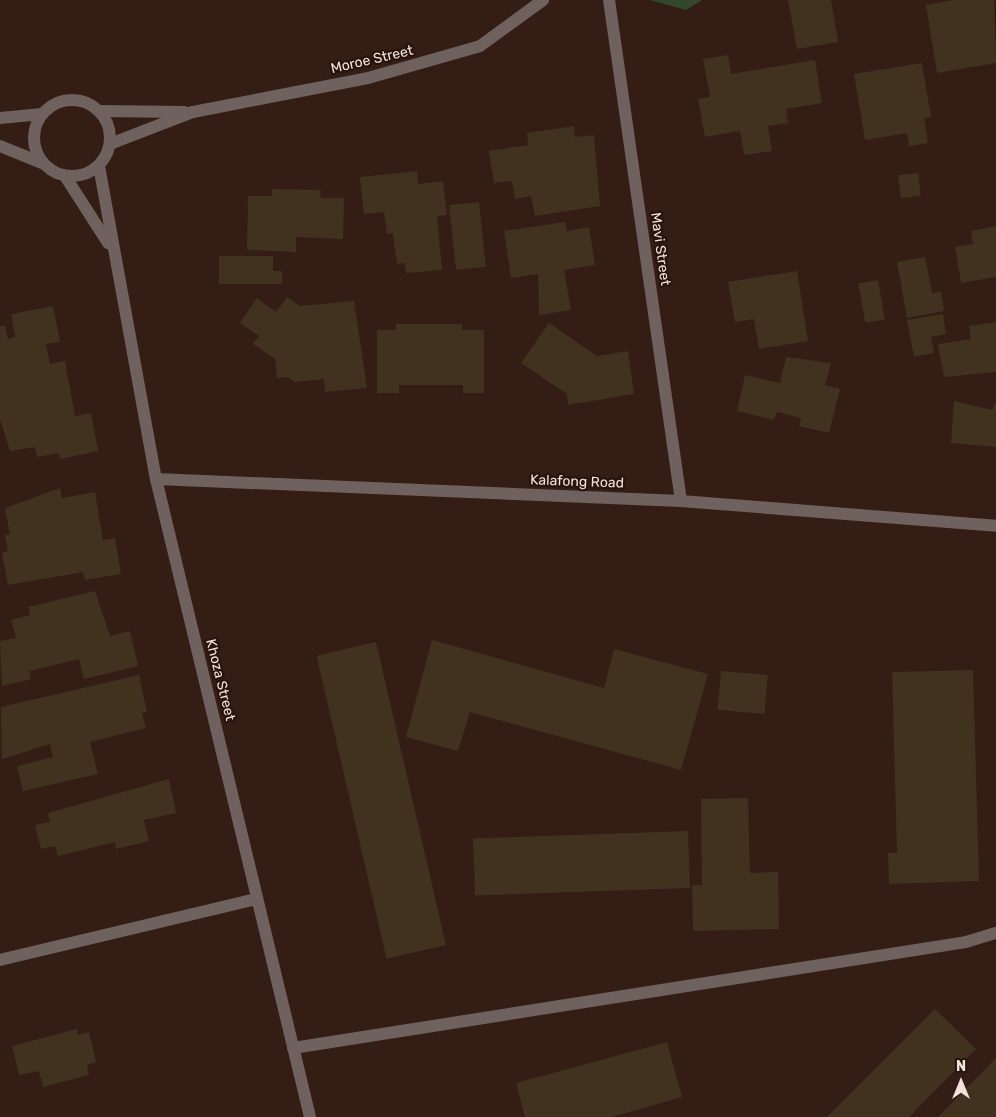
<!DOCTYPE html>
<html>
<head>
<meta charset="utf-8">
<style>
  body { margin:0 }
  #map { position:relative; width:996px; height:1117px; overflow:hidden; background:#331d15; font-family:Rubik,sans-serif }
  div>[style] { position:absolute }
  .green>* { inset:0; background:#31482d }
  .building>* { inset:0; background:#413220; transform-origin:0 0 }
  .minor>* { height:12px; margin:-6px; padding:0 6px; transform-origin:6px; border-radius:6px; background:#6e615e }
  .minor>.ring { margin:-6px; padding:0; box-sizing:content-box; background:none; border:12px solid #6e615e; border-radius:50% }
  span { translate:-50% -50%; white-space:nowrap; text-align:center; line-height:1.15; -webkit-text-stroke:4.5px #28140c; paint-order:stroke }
  .street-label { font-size:14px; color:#f1e2dc }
  .north { position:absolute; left:936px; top:1057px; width:50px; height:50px; -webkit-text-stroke:4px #28140c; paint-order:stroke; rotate:0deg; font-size:14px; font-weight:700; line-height:20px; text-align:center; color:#f1e2dc }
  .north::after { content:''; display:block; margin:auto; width:18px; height:22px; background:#f1e2dc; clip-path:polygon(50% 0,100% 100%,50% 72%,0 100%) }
</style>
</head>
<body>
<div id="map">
  <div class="green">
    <div style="clip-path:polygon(650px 0,702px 0,686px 10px)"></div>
  </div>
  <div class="building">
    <div style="clip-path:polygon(788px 0,831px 0,838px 42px,797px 49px)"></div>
    <div style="clip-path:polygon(954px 0,994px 0,996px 63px,937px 73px,926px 5px)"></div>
    <div style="clip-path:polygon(728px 55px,731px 74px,815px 60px,822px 103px,786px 109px,788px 123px,768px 126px,772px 151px,744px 155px,740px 131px,705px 137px,698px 99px,710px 97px,703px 59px)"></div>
    <div style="clip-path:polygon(922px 63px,931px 117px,924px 118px,928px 143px,909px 146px,907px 133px,865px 140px,854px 74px)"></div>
    <div style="clip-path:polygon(574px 126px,575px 137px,594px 135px,600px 206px,535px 216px,531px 196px,515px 199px,512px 181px,494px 183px,489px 151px,528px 145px,527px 133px)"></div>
    <div style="clip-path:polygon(417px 171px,418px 184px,443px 181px,447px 215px,437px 216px,442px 270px,406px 273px,404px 263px,397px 264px,393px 233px,387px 234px,384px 212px,364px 214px,360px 177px)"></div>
    <div style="left:918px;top:173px;width:23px;height:20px;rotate:83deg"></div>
    <div style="clip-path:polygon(272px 189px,321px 190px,320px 198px,344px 198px,343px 239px,296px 237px,296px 252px,247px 250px,248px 196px,272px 196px)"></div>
    <div style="left:479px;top:202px;width:65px;height:30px;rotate:84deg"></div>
    <div style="clip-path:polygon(565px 222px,567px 231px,589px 227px,595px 265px,564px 270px,571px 310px,539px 315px,538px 274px,511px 278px,504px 231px)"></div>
    <div style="clip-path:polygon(996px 226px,996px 277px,961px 283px,955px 247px,973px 244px,971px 231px)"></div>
    <div style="clip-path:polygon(219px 256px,273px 256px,273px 271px,282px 271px,282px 284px,219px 284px)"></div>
    <div style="clip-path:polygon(925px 257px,932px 293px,941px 292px,944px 311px,907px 318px,897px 262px)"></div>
    <div style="clip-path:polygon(797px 271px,808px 341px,759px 349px,754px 319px,735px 322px,728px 282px)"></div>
    <div style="left:878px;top:280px;width:40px;height:20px;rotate:80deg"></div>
    <div style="clip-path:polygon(287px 297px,300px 306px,354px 301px,367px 388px,325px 392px,324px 379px,295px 382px,288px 377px,277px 378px,275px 359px,253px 344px,259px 336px,240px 323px,257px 298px,276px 312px)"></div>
    <div style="clip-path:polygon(53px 306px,60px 342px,46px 344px,50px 364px,65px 361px,75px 416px,91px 413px,98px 451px,60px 459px,59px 453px,37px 457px,35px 447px,10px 451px,0 419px,0 326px,5px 326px,8px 339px,15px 337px,11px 314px)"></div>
    <div style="clip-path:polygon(943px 314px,946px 334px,931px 337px,934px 353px,914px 357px,907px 320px)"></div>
    <div style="clip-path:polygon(996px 322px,996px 372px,944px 377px,938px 344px,971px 339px,969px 326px)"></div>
    <div style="clip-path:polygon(549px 323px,597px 356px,628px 351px,634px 394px,568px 405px,567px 394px,521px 363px)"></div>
    <div style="clip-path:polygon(396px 324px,462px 324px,462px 330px,484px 330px,484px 393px,463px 393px,463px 385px,399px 385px,399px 393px,377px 393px,377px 330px,396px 330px)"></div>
    <div style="clip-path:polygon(786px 357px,831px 363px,825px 385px,840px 389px,829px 433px,799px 426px,801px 418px,777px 412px,774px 420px,737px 411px,745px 375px,780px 383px)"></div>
    <div style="clip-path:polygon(954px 401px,992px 410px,996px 402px,996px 447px,951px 443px)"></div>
    <div style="clip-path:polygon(60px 488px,62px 498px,95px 492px,103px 540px,115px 538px,121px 574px,85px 580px,83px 572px,8px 585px,2px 553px,8px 551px,5px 535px,10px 534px,5px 508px)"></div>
    <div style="clip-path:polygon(95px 591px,110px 636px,130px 631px,138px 666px,84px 679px,79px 659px,29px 671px,31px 679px,2px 686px,0 641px,16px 638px,11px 620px,30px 615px,28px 607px)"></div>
    <div style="clip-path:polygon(432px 640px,604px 688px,614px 649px,708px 674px,681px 770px,470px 712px,458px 751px,406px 737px)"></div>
    <div style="left:376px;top:642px;width:311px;height:61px;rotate:77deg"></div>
    <div style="clip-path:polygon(973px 670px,979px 881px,889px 884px,888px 853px,897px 853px,892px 672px)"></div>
    <div style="left:721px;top:671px;width:47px;height:39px;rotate:5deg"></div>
    <div style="clip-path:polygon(139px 675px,147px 712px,142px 713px,146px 728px,90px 742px,98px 774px,23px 791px,17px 766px,53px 757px,50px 744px,2px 759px,1px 707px)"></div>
    <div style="clip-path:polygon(169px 779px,176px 813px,144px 820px,149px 841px,116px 849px,115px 842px,58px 856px,55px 846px,41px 849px,35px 825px,50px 822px,48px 813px)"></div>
    <div style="clip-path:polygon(748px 798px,750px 873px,778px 872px,779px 929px,693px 931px,692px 885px,702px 885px,701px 799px)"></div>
    <div style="left:688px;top:831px;width:57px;height:215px;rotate:88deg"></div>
    <div style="clip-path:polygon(935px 1009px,976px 1049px,909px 1117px,827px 1117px)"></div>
    <div style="clip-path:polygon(77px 1029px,78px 1035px,89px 1032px,96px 1062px,87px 1065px,89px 1075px,43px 1087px,39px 1071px,19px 1075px,12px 1046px)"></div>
    <div style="clip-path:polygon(667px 1042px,682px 1097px,612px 1117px,525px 1117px,516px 1083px)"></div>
    <div style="clip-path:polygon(996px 1058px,996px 1117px,938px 1117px)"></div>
  </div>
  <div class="minor">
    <div style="left:609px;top:0;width:506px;rotate:81.82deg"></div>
    <div class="ring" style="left:34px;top:100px;width:64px;height:64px"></div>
    <div style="left:99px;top:111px;width:86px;rotate:0.7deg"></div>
    <div style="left:0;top:118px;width:42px;rotate:-5.4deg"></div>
    <div style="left:110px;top:144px;width:89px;rotate:-21.1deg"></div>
    <div style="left:193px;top:112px;width:178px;rotate:-11deg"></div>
    <div style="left:368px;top:78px;width:116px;rotate:-15.9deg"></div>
    <div style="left:480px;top:46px;width:78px;rotate:-36.1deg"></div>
    <div style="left:0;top:146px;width:45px;rotate:22deg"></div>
    <div style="left:99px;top:166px;width:318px;rotate:79.7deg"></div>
    <div style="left:156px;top:479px;width:656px;rotate:76.43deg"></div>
    <div style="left:65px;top:176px;width:80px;rotate:57.3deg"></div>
    <div style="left:156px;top:479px;width:525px;rotate:2.4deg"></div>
    <div style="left:681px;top:501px;width:316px;rotate:4.5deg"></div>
    <div style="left:0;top:960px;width:264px;rotate:-13.4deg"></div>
    <div style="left:293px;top:1048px;width:681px;rotate:-8.95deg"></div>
    <div style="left:966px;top:942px;width:31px;rotate:-17deg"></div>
  </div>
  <div class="street-label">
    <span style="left:372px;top:60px;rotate:-13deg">Moroe Street</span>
    <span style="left:660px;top:249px;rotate:82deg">Mavi Street</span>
    <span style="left:577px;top:482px;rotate:2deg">Kalafong Road</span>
    <span style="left:220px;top:680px;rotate:76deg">Khoza Street</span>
  </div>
  <div class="north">N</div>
</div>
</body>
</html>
